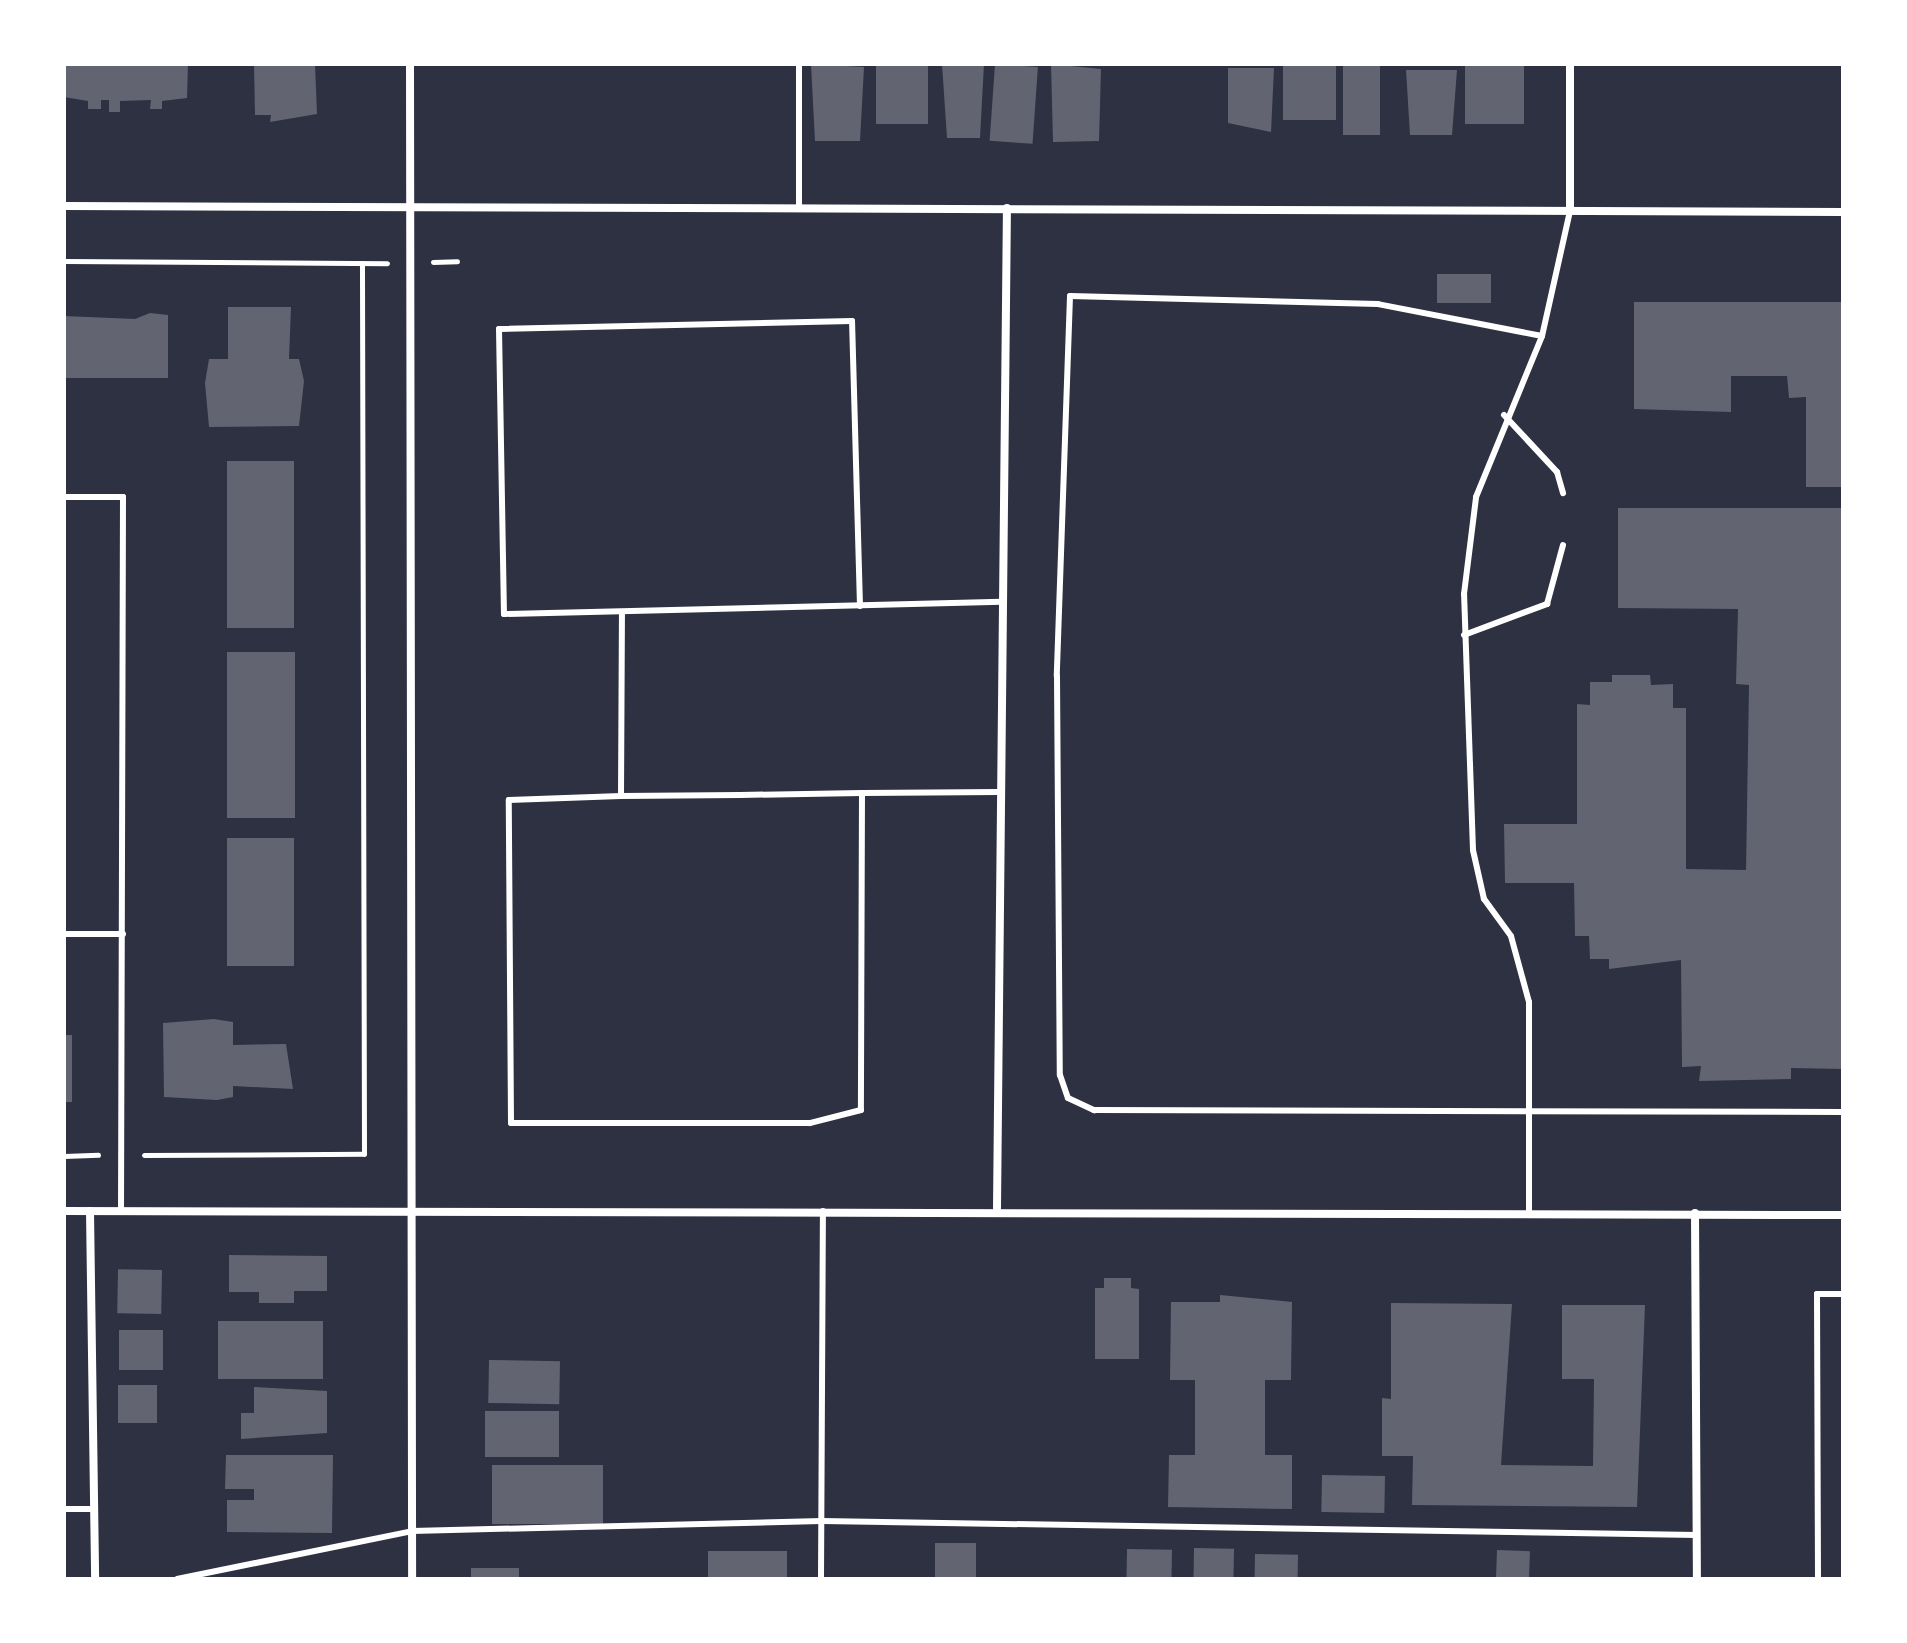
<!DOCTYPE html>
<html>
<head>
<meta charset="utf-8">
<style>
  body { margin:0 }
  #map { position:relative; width:1907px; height:1643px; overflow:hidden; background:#2d3142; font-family:Overpass,sans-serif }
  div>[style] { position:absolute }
  .building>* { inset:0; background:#626471; transform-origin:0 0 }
  .path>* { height:5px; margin:-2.5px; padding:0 2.5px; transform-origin:2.5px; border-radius:2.5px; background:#fff }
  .service>* { height:6px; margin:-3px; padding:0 3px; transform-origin:3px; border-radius:3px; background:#fff }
  .minor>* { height:8px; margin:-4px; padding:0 4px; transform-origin:4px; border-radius:4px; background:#fff }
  span { translate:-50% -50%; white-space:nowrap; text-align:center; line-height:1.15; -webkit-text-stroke:6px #fff; paint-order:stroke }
  .frame { position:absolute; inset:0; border:66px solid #fff; pointer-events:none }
</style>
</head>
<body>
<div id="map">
  <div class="building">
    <div style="clip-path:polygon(64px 64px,188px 64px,187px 98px,162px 101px,162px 109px,150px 109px,151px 100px,120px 101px,120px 112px,109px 112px,109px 100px,101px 100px,101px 109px,88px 109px,88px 101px,64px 97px)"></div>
    <div style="clip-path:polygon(254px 64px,315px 64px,317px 114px,270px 122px,271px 115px,255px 115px)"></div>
    <div style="clip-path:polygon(811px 64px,864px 67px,860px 141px,815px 141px)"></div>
    <div style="clip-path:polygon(942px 64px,984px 64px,980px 138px,947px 138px)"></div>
    <div style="left:995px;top:64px;width:43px;height:77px;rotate:4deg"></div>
    <div style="clip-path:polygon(1051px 64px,1101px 69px,1099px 141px,1053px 142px)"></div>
    <div style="left:1283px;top:64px;width:53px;height:56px"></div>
    <div style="left:1343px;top:64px;width:37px;height:71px"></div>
    <div style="left:1465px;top:64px;width:59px;height:60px"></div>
    <div style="left:876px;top:65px;width:52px;height:59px"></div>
    <div style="clip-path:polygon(1228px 68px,1274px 68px,1271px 132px,1228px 123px)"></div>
    <div style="clip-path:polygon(1406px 70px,1457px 70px,1452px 135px,1410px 135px)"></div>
    <div style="left:1437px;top:274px;width:54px;height:29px"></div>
    <div style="clip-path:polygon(1634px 302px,1843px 302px,1843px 487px,1806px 487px,1806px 397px,1789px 398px,1787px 376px,1731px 376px,1731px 412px,1634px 409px)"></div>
    <div style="clip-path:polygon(228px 307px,291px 307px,289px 359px,299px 359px,304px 381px,299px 426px,209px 427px,205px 383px,209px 359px,228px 359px)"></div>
    <div style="clip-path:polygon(150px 313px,168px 315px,168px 378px,64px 378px,64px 316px,135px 319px)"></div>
    <div style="left:227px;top:461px;width:67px;height:167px"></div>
    <div style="clip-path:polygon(1618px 508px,1843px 508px,1843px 1069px,1791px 1068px,1791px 1079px,1699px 1081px,1701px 1066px,1682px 1067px,1681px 960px,1609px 969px,1609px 959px,1590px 959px,1589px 936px,1575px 936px,1574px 883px,1505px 883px,1504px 824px,1577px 824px,1577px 704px,1590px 705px,1590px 682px,1612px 682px,1612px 675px,1650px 675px,1651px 685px,1673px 684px,1673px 708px,1686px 708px,1686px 869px,1746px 870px,1749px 685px,1736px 684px,1738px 609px,1618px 608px)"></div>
    <div style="left:227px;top:652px;width:68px;height:166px"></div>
    <div style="left:227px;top:838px;width:67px;height:128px"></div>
    <div style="clip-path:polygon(214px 1019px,233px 1022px,233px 1045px,286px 1044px,293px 1089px,233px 1086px,233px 1097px,217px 1100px,164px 1097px,163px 1023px)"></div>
    <div style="left:64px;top:1035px;width:8px;height:67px"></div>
    <div style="clip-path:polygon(229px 1255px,327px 1256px,327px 1291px,294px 1291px,294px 1303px,259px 1303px,259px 1292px,229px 1292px)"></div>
    <div style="left:162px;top:1270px;width:44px;height:44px;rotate:91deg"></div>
    <div style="clip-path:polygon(1104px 1278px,1131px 1278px,1131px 1288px,1139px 1289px,1139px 1359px,1095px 1359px,1095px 1288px,1104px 1288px)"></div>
    <div style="clip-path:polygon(1220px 1295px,1292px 1302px,1291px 1380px,1265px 1380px,1265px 1455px,1292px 1455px,1292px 1509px,1168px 1507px,1169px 1455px,1195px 1455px,1195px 1380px,1170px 1380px,1171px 1302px,1220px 1302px)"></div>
    <div style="clip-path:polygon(1391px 1303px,1512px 1304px,1501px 1465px,1593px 1466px,1594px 1379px,1562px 1379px,1562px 1305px,1645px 1305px,1637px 1507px,1412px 1505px,1413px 1456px,1382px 1456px,1382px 1398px,1391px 1399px)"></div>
    <div style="left:218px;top:1321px;width:105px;height:58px"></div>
    <div style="left:119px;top:1330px;width:44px;height:40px"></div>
    <div style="left:489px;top:1360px;width:71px;height:43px;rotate:1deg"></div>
    <div style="left:118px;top:1385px;width:39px;height:38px"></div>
    <div style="clip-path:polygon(254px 1387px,327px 1391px,327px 1433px,241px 1439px,241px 1413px,254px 1413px)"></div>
    <div style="left:485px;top:1411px;width:74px;height:46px"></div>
    <div style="clip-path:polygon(226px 1455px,333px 1455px,332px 1533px,227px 1532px,227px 1500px,254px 1500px,254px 1489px,225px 1489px)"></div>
    <div style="left:492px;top:1465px;width:111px;height:59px"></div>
    <div style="left:1322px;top:1475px;width:63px;height:37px;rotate:1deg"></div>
    <div style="left:976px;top:1543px;width:36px;height:41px;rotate:90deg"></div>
    <div style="left:1194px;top:1548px;width:40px;height:31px;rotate:1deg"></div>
    <div style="left:1127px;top:1549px;width:45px;height:30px;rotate:1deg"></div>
    <div style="left:1497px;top:1550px;width:33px;height:29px;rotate:2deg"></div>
    <div style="left:708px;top:1551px;width:79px;height:28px"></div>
    <div style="left:1255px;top:1554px;width:43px;height:25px;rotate:1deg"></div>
    <div style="left:519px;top:1568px;width:11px;height:48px;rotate:90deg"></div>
  </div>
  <div class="path">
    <div style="left:64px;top:261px;width:323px;rotate:0.4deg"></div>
    <div style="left:433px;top:262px;width:24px;rotate:-2deg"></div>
    <div style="left:144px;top:1155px;width:220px;rotate:-0.3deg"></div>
    <div style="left:364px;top:1154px;width:891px;rotate:-90.13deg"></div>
    <div style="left:64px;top:1156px;width:34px;rotate:-2deg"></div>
  </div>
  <div class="service">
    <div style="left:799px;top:208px;width:144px;rotate:-90deg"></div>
    <div style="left:1570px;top:211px;width:128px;rotate:102.6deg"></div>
    <div style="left:1542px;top:336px;width:167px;rotate:-169deg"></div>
    <div style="left:1378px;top:304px;width:308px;rotate:-178.5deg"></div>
    <div style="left:1070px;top:296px;width:380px;rotate:92deg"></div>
    <div style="left:1057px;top:676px;width:399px;rotate:89.6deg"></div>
    <div style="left:1060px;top:1075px;width:24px;rotate:71deg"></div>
    <div style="left:1068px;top:1098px;width:29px;rotate:25deg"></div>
    <div style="left:1094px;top:1110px;width:749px;rotate:0.15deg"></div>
    <div style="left:1504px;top:415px;width:78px;rotate:47.1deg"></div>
    <div style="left:1557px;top:472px;width:22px;rotate:74deg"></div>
    <div style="left:64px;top:497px;width:59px"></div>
    <div style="left:123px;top:497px;width:715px;rotate:90.16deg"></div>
    <div style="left:860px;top:606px;width:285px;rotate:-91.6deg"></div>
    <div style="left:852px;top:321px;width:353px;rotate:178.7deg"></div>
    <div style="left:499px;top:329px;width:285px;rotate:89deg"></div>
    <div style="left:504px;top:614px;width:498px;rotate:-1.4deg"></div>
    <div style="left:1464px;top:635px;width:89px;rotate:-20.5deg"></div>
    <div style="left:1547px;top:604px;width:61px;rotate:-74.8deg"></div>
    <div style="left:862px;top:793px;width:317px;rotate:90.2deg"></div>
    <div style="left:861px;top:1110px;width:53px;rotate:165.7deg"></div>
    <div style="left:810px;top:1123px;width:299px;rotate:180deg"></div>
    <div style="left:511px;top:1123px;width:323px;rotate:-90.4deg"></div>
    <div style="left:509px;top:800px;width:112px;rotate:-2deg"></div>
    <div style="left:621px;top:796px;width:119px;rotate:-0.5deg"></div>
    <div style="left:740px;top:795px;width:122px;rotate:-0.9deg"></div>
    <div style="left:862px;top:793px;width:138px;rotate:-0.4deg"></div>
    <div style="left:621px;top:796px;width:184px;rotate:-89.7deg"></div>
    <div style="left:64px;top:934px;width:59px"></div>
    <div style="left:1529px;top:1212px;width:210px;rotate:-90deg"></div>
    <div style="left:1529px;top:1002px;width:68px;rotate:-105.3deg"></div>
    <div style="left:1511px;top:936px;width:46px;rotate:-126.1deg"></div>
    <div style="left:1484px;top:899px;width:50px;rotate:-102.7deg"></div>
    <div style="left:1473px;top:850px;width:256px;rotate:-92deg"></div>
    <div style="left:1464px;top:594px;width:98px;rotate:-82.9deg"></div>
    <div style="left:1476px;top:497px;width:174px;rotate:-67.7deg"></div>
    <div style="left:64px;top:1509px;width:30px"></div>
    <div style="left:177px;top:1579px;width:240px;rotate:-11.5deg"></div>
    <div style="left:412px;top:1531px;width:410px;rotate:-1.4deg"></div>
    <div style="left:822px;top:1521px;width:875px;rotate:0.92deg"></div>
    <div style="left:821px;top:1579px;width:368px;rotate:-89.7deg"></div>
    <div style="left:1818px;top:1579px;width:285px;rotate:-90.2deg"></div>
    <div style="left:1817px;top:1294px;width:26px"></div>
  </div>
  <div class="minor">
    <div style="left:410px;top:64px;width:1515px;rotate:89.92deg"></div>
    <div style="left:64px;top:206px;width:1779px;rotate:0.19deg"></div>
    <div style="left:1570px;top:211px;width:147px;rotate:-90deg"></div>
    <div style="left:997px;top:1208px;width:1000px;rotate:-89.43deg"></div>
    <div style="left:64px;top:1211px;width:1779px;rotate:0.13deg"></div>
    <div style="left:90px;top:1211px;width:368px;rotate:89.2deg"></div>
    <div style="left:1695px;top:1213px;width:366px;rotate:89.7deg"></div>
  </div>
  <div class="frame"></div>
</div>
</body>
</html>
